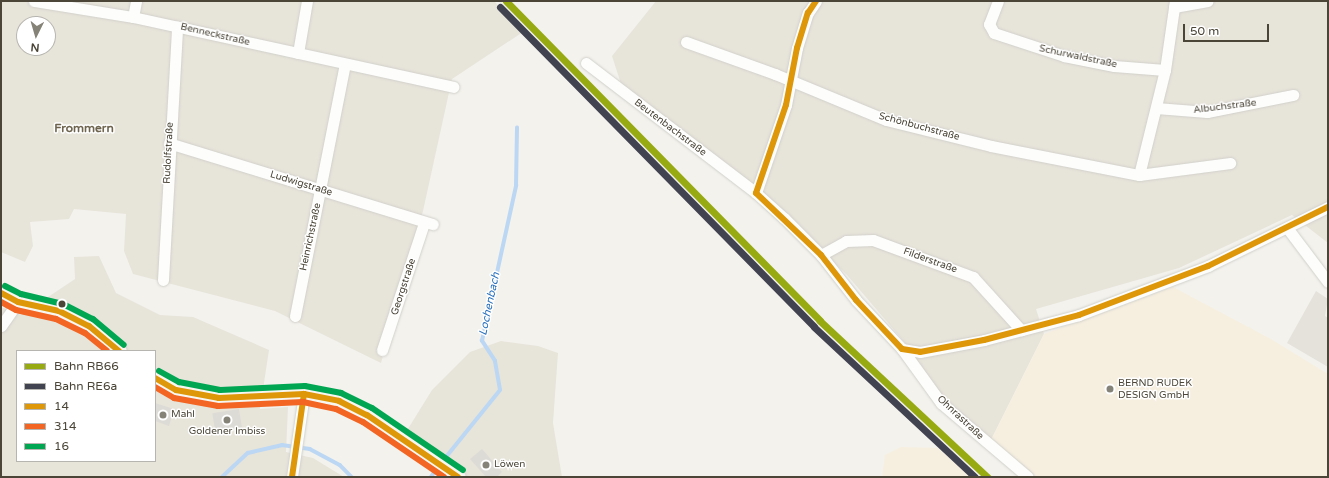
<!DOCTYPE html>
<html>
<head>
<meta charset="utf-8">
<style>
  body { margin:0 }
  #map { position:relative; width:1329px; height:478px; overflow:hidden; background:#f3f2ed; font-family:"Varela Round",sans-serif }
  div>[style] { position:absolute }
  .residential>* { inset:0; background:#e7e4da }
  .commercial>* { inset:0; background:#f6efe0 }
  .industrial>* { inset:0; background:#e5e2dc }
  .stream>* { height:3.5px; margin:-1.75px; padding:0 1.75px; transform-origin:1.75px; border-radius:1.75px; background:#bcd7f3 }
  .building>* { inset:0; background:#dddbd5; transform-origin:0 0 }
  .roads { filter:drop-shadow(0 0 1px #d1d0ca) drop-shadow(0 0 1px #d1d0ca) }
  .street>* { height:11px; margin:-5.5px; padding:0 5.5px; transform-origin:5.5px; border-radius:5.5px; background:#fdfdfc }
  .secondary>* { height:15px; margin:-7.5px; padding:0 7.5px; transform-origin:7.5px; border-radius:7.5px; background:#f7f6f0 }
  .bus-1>* { height:6px; margin:-3px; padding:0 3px; transform-origin:3px; border-radius:3px; background:#dd9708 }
  .bus-2>* { height:6px; margin:-3px; padding:0 3px; transform-origin:3px; border-radius:3px; background:#f26522 }
  .bus-3>* { height:6px; margin:-3px; padding:0 3px; transform-origin:3px; border-radius:3px; background:#00a651 }
  .rail-1>* { height:7px; margin:-3.5px; padding:0 3.5px; transform-origin:3.5px; border-radius:3.5px; background:#97aa12 }
  .rail-2>* { height:7px; margin:-3.5px; padding:0 3.5px; transform-origin:3.5px; border-radius:3.5px; background:#424351 }
  .dots>* { width:11px; height:11px; translate:-50% -50%; box-sizing:border-box; border:2px solid #fff; border-radius:50% }
  span { translate:-50% -50%; white-space:nowrap; text-align:center; line-height:1.15; -webkit-text-stroke:3px #fff; paint-order:stroke }
  .street-label { font-size:10px; color:#4a4537 }
  .poi-label { font-size:10px; color:#4a4537 }
  .left { translate:0 -50%; text-align:left }
  .water-label { font-size:11px; color:#2971bd; font-style:italic }
  .quarter-label { font-size:12px; color:#6e644e; font-weight:700 }
  .frame { position:absolute; inset:0; border:2px solid #4a4537; pointer-events:none }
  .legend { position:absolute; left:16px; top:350px; width:140px; height:112px; box-sizing:border-box; background:#fff; border:1px solid #b7b5af; margin:0; padding:5px 7px; list-style:none; font-size:12px; color:#4a4537 }
  .legend li { display:flex; align-items:center; gap:8px; height:20px }
  .legend b { width:20px; border:1px solid #b7b5af }
  .north { position:absolute; left:16px; top:16px; width:40px; height:40px; box-sizing:border-box; background:#fff; border:1px solid #b7b5af; border-radius:50%; rotate:185deg; font-size:11px; font-weight:700; line-height:16px; text-align:center; color:#4a4537 }
  .north::after { content:''; display:block; margin:auto; width:14px; height:18px; background:#858277; clip-path:polygon(50% 0,100% 100%,50% 72%,0 100%) }
  .scale { position:absolute; left:1183px; top:24px; width:86px; height:18px; box-sizing:border-box; border:2px solid #4a4537; border-top:0; padding-left:5px; font-size:12px; line-height:14px; white-space:nowrap; color:#4a4537; -webkit-text-stroke:3px #fff; paint-order:stroke }
</style>
</head>
<body>
<div id="map">
  <div class="residential">
    <div style="clip-path:polygon(evenodd,1px 1px,494px 1px,523px 32px,452px 79px,423px 211px,381px 363px,275px 311px,133px 274px,124px 251px,126px 214px,74px 209px,69px 219px,30px 222px,33px 246px,25px 262px,1px 252px,1px 1px,24px 24px,48px 24px,48px 48px,24px 48px,24px 24px)"></div>
    <div style="clip-path:polygon(656px 1px,1328px 1px,1328px 243px,1292px 215px,1179px 268px,1036px 309px,1044px 334px,991px 440px,945px 400px,906px 344px,847px 275px,763px 194px,622px 87px,612px 56px)"></div>
    <div style="clip-path:polygon(evenodd,99px 256px,116px 293px,160px 315px,193px 317px,269px 350px,260px 409px,288px 407px,286px 452px,313px 458px,344px 477px,1px 477px,1px 307px,21px 315px,75px 279px,74px 257px,99px 256px,17px 351px,155px 351px,155px 461px,17px 461px,17px 351px)"></div>
    <div style="clip-path:polygon(501px 341px,538px 346px,558px 353px,553px 423px,562px 477px,439px 477px,452px 459px,406px 432px,432px 390px,470px 352px)"></div>
  </div>
  <div class="commercial">
    <div style="clip-path:polygon(1173px 287px,1269px 338px,1328px 374px,1328px 477px,1037px 477px,991px 440px,1044px 334px)"></div>
    <div style="clip-path:polygon(901px 447px,938px 448px,971px 477px,882px 477px,885px 455px)"></div>
  </div>
  <div class="industrial">
    <div style="clip-path:polygon(1316px 291px,1328px 299px,1325px 316px,1328px 318px,1328px 367px,1287px 343px)"></div>
  </div>
  <div class="stream">
    <div style="left:442px;top:462px;width:92px;rotate:-51.1deg"></div>
    <div style="left:500px;top:390px;width:29px;rotate:-100deg"></div>
    <div style="left:495px;top:361px;width:24px;rotate:-123deg"></div>
    <div style="left:482px;top:341px;width:159px;rotate:-77.6deg"></div>
    <div style="left:516px;top:186px;width:58px;rotate:-89deg"></div>
    <div style="left:222px;top:477px;width:35px;rotate:-43deg"></div>
    <div style="left:248px;top:453px;width:35px;rotate:-13deg"></div>
    <div style="left:282px;top:445px;width:28px;rotate:8deg"></div>
    <div style="left:310px;top:449px;width:34px;rotate:28deg"></div>
    <div style="left:340px;top:465px;width:17px;rotate:45deg"></div>
    <div style="left:431px;top:477px;width:11px;rotate:-56deg"></div>
  </div>
  <div class="building">
    <div style="clip-path:polygon(155px 403px,174px 409px,169px 426px,155px 421px)"></div>
    <div style="left:239px;top:409px;width:19px;height:27px;rotate:81deg"></div>
    <div style="clip-path:polygon(482px 449px,502px 472px,497px 477px,486px 477px,470px 459px)"></div>
  </div>
  <div class="roads">
    <div class="street">
      <div style="left:34px;top:1px;width:100px;rotate:9.2deg"></div>
      <div style="left:133px;top:17px;width:328px;rotate:12.3deg"></div>
      <div style="left:998px;top:1px;width:25px;rotate:111deg"></div>
      <div style="left:989px;top:24px;width:10px;rotate:61deg"></div>
      <div style="left:994px;top:33px;width:74px;rotate:18.2deg"></div>
      <div style="left:1064px;top:56px;width:51px;rotate:11.3deg"></div>
      <div style="left:1114px;top:66px;width:51px;rotate:4.5deg"></div>
      <div style="left:1174px;top:7px;width:34px;rotate:-10deg"></div>
      <div style="left:133px;top:17px;width:16px;rotate:-79deg"></div>
      <div style="left:686px;top:42px;width:95px;rotate:19.8deg"></div>
      <div style="left:775px;top:74px;width:120px;rotate:22.5deg"></div>
      <div style="left:886px;top:120px;width:108px;rotate:13.9deg"></div>
      <div style="left:991px;top:146px;width:151px;rotate:11.1deg"></div>
      <div style="left:1139px;top:175px;width:108px;rotate:-76.1deg"></div>
      <div style="left:1165px;top:70px;width:70px;rotate:-81.8deg"></div>
      <div style="left:298px;top:53px;width:53px;rotate:-80.2deg"></div>
      <div style="left:586px;top:63px;width:214px;rotate:37.4deg"></div>
      <div style="left:756px;top:193px;width:38px;rotate:42deg"></div>
      <div style="left:784px;top:218px;width:52px;rotate:45deg"></div>
      <div style="left:821px;top:255px;width:57px;rotate:52.1deg"></div>
      <div style="left:856px;top:300px;width:67px;rotate:46.8deg"></div>
      <div style="left:902px;top:349px;width:67px;rotate:54.2deg"></div>
      <div style="left:941px;top:403px;width:114px;rotate:40.4deg"></div>
      <div style="left:1156px;top:108px;width:51px;rotate:4.5deg"></div>
      <div style="left:1207px;top:112px;width:88px;rotate:-11.2deg"></div>
      <div style="left:169px;top:143px;width:276px;rotate:17.1deg"></div>
      <div style="left:1139px;top:175px;width:92px;rotate:-7.5deg"></div>
      <div style="left:756px;top:193px;width:93px;rotate:-71.2deg"></div>
      <div style="left:786px;top:105px;width:58px;rotate:-79.1deg"></div>
      <div style="left:797px;top:48px;width:37px;rotate:-73deg"></div>
      <div style="left:808px;top:13px;width:14px;rotate:-56deg"></div>
      <div style="left:1288px;top:229px;width:66px;rotate:53deg"></div>
      <div style="left:821px;top:255px;width:29px;rotate:-29deg"></div>
      <div style="left:846px;top:241px;width:27px;rotate:-2deg"></div>
      <div style="left:873px;top:240px;width:107px;rotate:20.3deg"></div>
      <div style="left:973px;top:277px;width:72px;rotate:47.8deg"></div>
      <div style="left:163px;top:280px;width:254px;rotate:-86.8deg"></div>
      <div style="left:295px;top:316px;width:257px;rotate:-78.8deg"></div>
      <div style="left:1px;top:326px;width:29px;rotate:-55deg"></div>
      <div style="left:902px;top:349px;width:18px;rotate:9deg"></div>
      <div style="left:920px;top:352px;width:65px;rotate:-10.6deg"></div>
      <div style="left:984px;top:340px;width:98px;rotate:-14.7deg"></div>
      <div style="left:1079px;top:315px;width:138px;rotate:-20.8deg"></div>
      <div style="left:1208px;top:266px;width:134px;rotate:-26.2deg"></div>
      <div style="left:382px;top:350px;width:134px;rotate:-71.7deg"></div>
      <div style="left:292px;top:477px;width:84px;rotate:-81.8deg"></div>
    </div>
    <div class="secondary">
      <div style="left:1px;top:293px;width:19px;rotate:28deg"></div>
      <div style="left:18px;top:302px;width:42px;rotate:12.4deg"></div>
      <div style="left:59px;top:311px;width:34px;rotate:27deg"></div>
      <div style="left:89px;top:326px;width:39px;rotate:40deg"></div>
      <div style="left:155px;top:378px;width:24px;rotate:30deg"></div>
      <div style="left:176px;top:390px;width:44px;rotate:10.5deg"></div>
      <div style="left:219px;top:398px;width:85px;rotate:-2.7deg"></div>
      <div style="left:304px;top:394px;width:36px;rotate:11deg"></div>
      <div style="left:339px;top:401px;width:31px;rotate:27deg"></div>
      <div style="left:367px;top:415px;width:110px;rotate:34.3deg"></div>
    </div>
  </div>
  <div class="bus-1">
    <div style="left:756px;top:193px;width:90px;rotate:43.6deg"></div>
    <div style="left:821px;top:255px;width:57px;rotate:52.1deg"></div>
    <div style="left:856px;top:300px;width:67px;rotate:46.8deg"></div>
    <div style="left:902px;top:349px;width:18px;rotate:9deg"></div>
    <div style="left:920px;top:352px;width:65px;rotate:-10.6deg"></div>
    <div style="left:984px;top:340px;width:98px;rotate:-14.7deg"></div>
    <div style="left:1079px;top:315px;width:138px;rotate:-20.8deg"></div>
    <div style="left:1208px;top:266px;width:134px;rotate:-26.2deg"></div>
    <div style="left:756px;top:193px;width:93px;rotate:-71.2deg"></div>
    <div style="left:786px;top:105px;width:58px;rotate:-79.1deg"></div>
    <div style="left:797px;top:48px;width:37px;rotate:-73deg"></div>
    <div style="left:808px;top:13px;width:14px;rotate:-56deg"></div>
    <div style="left:1px;top:293px;width:19px;rotate:28deg"></div>
    <div style="left:18px;top:302px;width:42px;rotate:12.4deg"></div>
    <div style="left:59px;top:311px;width:34px;rotate:27deg"></div>
    <div style="left:89px;top:326px;width:39px;rotate:40deg"></div>
    <div style="left:155px;top:378px;width:24px;rotate:30deg"></div>
    <div style="left:176px;top:390px;width:44px;rotate:10.5deg"></div>
    <div style="left:219px;top:398px;width:85px;rotate:-2.7deg"></div>
    <div style="left:304px;top:394px;width:36px;rotate:11deg"></div>
    <div style="left:339px;top:401px;width:31px;rotate:27deg"></div>
    <div style="left:367px;top:415px;width:110px;rotate:34.3deg"></div>
    <div style="left:292px;top:477px;width:84px;rotate:-81.8deg"></div>
  </div>
  <div class="bus-2">
    <div style="left:1px;top:302px;width:17px;rotate:28deg"></div>
    <div style="left:16px;top:310px;width:41px;rotate:12.7deg"></div>
    <div style="left:56px;top:319px;width:32px;rotate:26deg"></div>
    <div style="left:85px;top:333px;width:28px;rotate:39deg"></div>
    <div style="left:155px;top:387px;width:22px;rotate:30deg"></div>
    <div style="left:174px;top:398px;width:45px;rotate:10.3deg"></div>
    <div style="left:218px;top:406px;width:85px;rotate:-2.7deg"></div>
    <div style="left:303px;top:402px;width:34px;rotate:12deg"></div>
    <div style="left:336px;top:409px;width:30px;rotate:26deg"></div>
    <div style="left:363px;top:422px;width:98px;rotate:34.2deg"></div>
  </div>
  <div class="bus-3">
    <div style="left:5px;top:286px;width:18px;rotate:27deg"></div>
    <div style="left:21px;top:294px;width:43px;rotate:13.4deg"></div>
    <div style="left:63px;top:304px;width:34px;rotate:27deg"></div>
    <div style="left:93px;top:319px;width:40px;rotate:40deg"></div>
    <div style="left:159px;top:371px;width:23px;rotate:29deg"></div>
    <div style="left:179px;top:382px;width:42px;rotate:11deg"></div>
    <div style="left:220px;top:390px;width:85px;rotate:-2.7deg"></div>
    <div style="left:305px;top:386px;width:37px;rotate:11deg"></div>
    <div style="left:341px;top:393px;width:34px;rotate:26deg"></div>
    <div style="left:372px;top:408px;width:110px;rotate:34.3deg"></div>
  </div>
  <div class="rail-1">
    <div style="left:506px;top:1px;width:448px;rotate:45.5deg"></div>
    <div style="left:820px;top:321px;width:229px;rotate:43deg"></div>
  </div>
  <div class="rail-2">
    <div style="left:500px;top:7px;width:448px;rotate:45.5deg"></div>
    <div style="left:814px;top:327px;width:220px;rotate:43deg"></div>
  </div>
  <div class="dots">
    <div style="left:62px;top:304px;background:#4a4537"></div>
    <div style="left:1110px;top:389px;background:#858277"></div>
    <div style="left:163px;top:415px;background:#858277"></div>
    <div style="left:227px;top:420px;background:#858277"></div>
    <div style="left:486px;top:465px;background:#858277"></div>
  </div>
  <div class="street-label">
    <span style="left:215px;top:35px;rotate:13deg">Benneckstraße</span>
    <span style="left:1078px;top:57px;rotate:12deg">Schurwaldstraße</span>
    <span style="left:1225px;top:107px;rotate:-7deg">Albuchstraße</span>
    <span style="left:919px;top:127px;rotate:15deg">Schönbuchstraße</span>
    <span style="left:670px;top:128px;rotate:37deg">Beutenbachstraße</span>
    <span style="left:169px;top:153px;rotate:-87deg">Rudolfstraße</span>
    <span style="left:301px;top:184px;rotate:17deg">Ludwigstraße</span>
    <span style="left:311px;top:237px;rotate:-78deg">Heinrichstraße</span>
    <span style="left:930px;top:261px;rotate:20deg">Filderstraße</span>
    <span style="left:404px;top:287px;rotate:-72deg">Georgstraße</span>
    <span style="left:960px;top:418px;rotate:43deg">Ohnrastraße</span>
  </div>
  <div class="poi-label">
    <span class="left" style="left:1118px;top:389px">BERND RUDEK<br>DESIGN GmbH</span>
    <span class="left" style="left:171px;top:415px">Mahl</span>
    <span style="left:227px;top:432px">Goldener Imbiss</span>
    <span class="left" style="left:494px;top:465px">Löwen</span>
  </div>
  <div class="water-label">
    <span style="left:490px;top:304px;rotate:-78deg">Lochenbach</span>
  </div>
  <div class="quarter-label">
    <span style="left:84px;top:129px">Frommern</span>
  </div>
  <div class="frame"></div>
  <ul class="legend">
  <li><b style="height:5px;background:#97aa12"></b>Bahn RB66</li>
  <li><b style="height:5px;background:#424351"></b>Bahn RE6a</li>
  <li><b style="height:5px;background:#dd9708"></b>14</li>
  <li><b style="height:5px;background:#f26522"></b>314</li>
  <li><b style="height:5px;background:#00a651"></b>16</li>
  </ul>
  <div class="north">N</div>
  <div class="scale">50 m</div>
</div>
</body>
</html>
